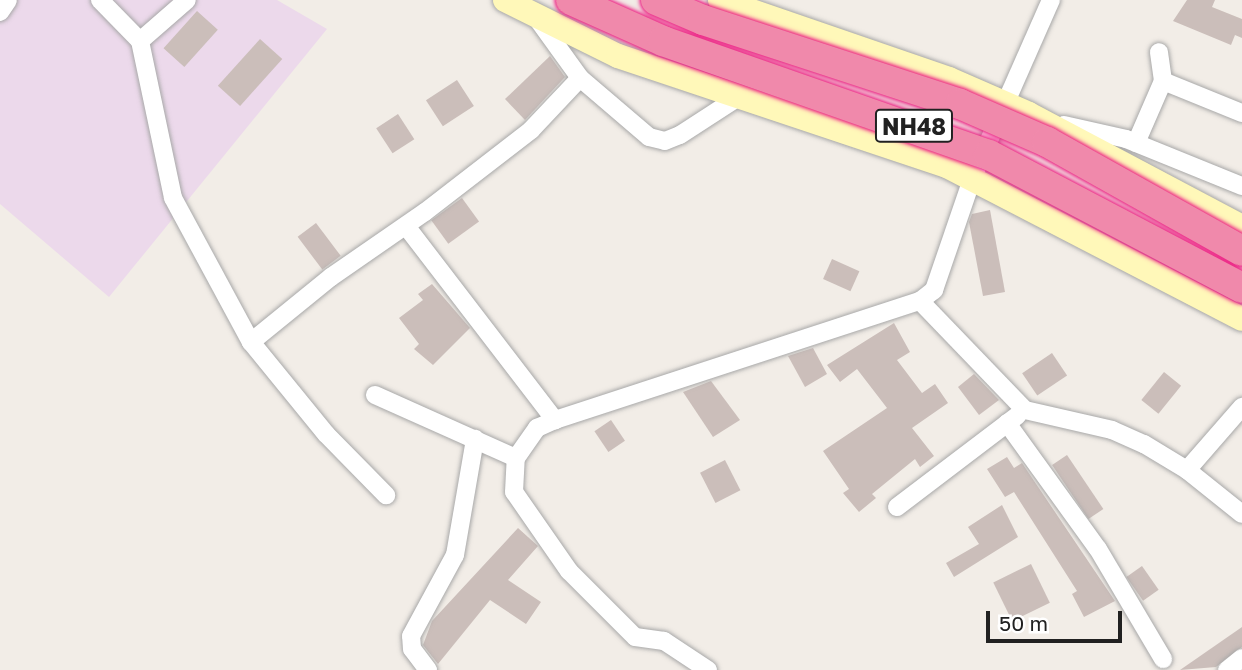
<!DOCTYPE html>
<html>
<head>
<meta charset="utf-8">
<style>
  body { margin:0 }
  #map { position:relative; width:1242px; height:670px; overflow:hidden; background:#f2ede7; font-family:"Golos Text",sans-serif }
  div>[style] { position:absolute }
  .industrial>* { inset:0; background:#ecd9eb }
  .building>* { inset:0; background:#cbbeba; transform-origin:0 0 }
  .roads { filter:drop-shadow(0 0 2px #a8a8a8) drop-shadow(0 0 2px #a8a8a8) }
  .street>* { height:18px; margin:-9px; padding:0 9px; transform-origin:9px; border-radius:9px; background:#fff }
  .secondary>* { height:24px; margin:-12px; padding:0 12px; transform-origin:12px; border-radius:12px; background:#fff8b9 }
  .bridges { filter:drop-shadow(0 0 2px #ec1980) drop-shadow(0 0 2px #ec1980) }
  .highway-bridge>* { height:30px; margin:-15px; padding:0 15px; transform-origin:15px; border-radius:15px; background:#f089ab }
  span { translate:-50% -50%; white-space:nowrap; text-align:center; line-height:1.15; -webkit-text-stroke:5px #fff; paint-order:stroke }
  .shield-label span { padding:2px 5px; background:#fff; border:2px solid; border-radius:5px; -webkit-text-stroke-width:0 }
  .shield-label { font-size:23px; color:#212121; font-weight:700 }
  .scale { position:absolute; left:986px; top:611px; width:136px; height:32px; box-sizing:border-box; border:4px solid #212121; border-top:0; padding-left:9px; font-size:21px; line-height:24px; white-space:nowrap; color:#212121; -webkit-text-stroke:5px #fff; paint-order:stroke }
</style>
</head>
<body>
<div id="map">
  <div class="industrial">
    <div style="clip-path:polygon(0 0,277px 0,327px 29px,109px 297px,0 204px)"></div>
  </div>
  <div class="building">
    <div style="clip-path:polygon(1187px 0,1215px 0,1212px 7px,1242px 19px,1242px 38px,1235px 35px,1231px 45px,1173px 21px)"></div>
    <div style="left:197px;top:11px;width:28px;height:50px;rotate:42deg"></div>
    <div style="left:260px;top:39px;width:30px;height:63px;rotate:42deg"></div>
    <div style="clip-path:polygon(550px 56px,565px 77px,525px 120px,505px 99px)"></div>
    <div style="left:457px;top:80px;width:31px;height:37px;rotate:57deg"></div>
    <div style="left:398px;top:114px;width:30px;height:26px;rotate:57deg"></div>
    <div style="left:462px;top:198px;width:29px;height:38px;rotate:54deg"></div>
    <div style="clip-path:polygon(990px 210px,1005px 292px,983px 296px,969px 222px,972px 214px)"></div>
    <div style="left:316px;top:223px;width:41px;height:23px;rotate:53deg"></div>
    <div style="left:832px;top:259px;width:30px;height:22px;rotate:24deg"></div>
    <div style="clip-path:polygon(432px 284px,470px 328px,433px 365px,414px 349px,419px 344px,399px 318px,423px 300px,418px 294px)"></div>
    <div style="clip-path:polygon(894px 323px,910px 352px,897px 360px,922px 393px,935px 384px,948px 403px,912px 428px,934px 456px,920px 467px,915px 459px,872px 494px,876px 498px,859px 512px,843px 493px,849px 489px,823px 451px,887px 408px,857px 369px,840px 382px,827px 365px)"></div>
    <div style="clip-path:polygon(813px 348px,827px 374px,805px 387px,788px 356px)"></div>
    <div style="left:1052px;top:353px;width:27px;height:36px;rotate:56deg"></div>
    <div style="left:1164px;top:372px;width:22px;height:36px;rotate:39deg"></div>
    <div style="clip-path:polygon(974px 374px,999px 400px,979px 415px,958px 387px)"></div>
    <div style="clip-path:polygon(711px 381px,740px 420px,713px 437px,683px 392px)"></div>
    <div style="left:611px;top:420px;width:25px;height:20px;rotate:56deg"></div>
    <div style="left:1067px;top:455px;width:65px;height:18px;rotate:56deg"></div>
    <div style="clip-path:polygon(1007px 457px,1014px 468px,1022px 463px,1115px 601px,1084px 617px,1072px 594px,1077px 591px,1014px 492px,1005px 497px,987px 469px)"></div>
    <div style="left:725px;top:460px;width:34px;height:28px;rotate:63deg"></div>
    <div style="clip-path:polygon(1002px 505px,1018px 537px,954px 577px,946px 563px,979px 544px,968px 527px)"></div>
    <div style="clip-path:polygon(518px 528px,538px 546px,508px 580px,541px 602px,526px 624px,490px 600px,438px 664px,423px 645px,432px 621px)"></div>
    <div style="left:1031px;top:564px;width:43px;height:42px;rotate:64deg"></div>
    <div style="left:1142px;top:566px;width:29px;height:19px;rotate:55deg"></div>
    <div style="clip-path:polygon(1242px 627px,1242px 647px,1216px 667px,1180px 670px)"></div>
  </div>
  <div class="roads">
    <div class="street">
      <div style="left:100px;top:0;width:57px;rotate:45.7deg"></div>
      <div style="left:140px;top:41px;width:160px;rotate:78.1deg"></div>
      <div style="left:173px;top:198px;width:164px;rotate:61.6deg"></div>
      <div style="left:251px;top:342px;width:119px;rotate:50.8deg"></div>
      <div style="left:326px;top:434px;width:86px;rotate:45.5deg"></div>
      <div style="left:0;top:12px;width:14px;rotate:-56deg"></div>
      <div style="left:536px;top:17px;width:75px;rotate:54.2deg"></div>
      <div style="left:580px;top:78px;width:91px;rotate:40.5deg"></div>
      <div style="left:649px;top:137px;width:16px;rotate:14deg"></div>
      <div style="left:665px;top:141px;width:16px;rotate:-22deg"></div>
      <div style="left:680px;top:135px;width:68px;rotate:-33deg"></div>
      <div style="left:140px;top:41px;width:62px;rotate:-41.1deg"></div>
      <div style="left:1163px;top:81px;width:85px;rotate:22.1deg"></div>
      <div style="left:1064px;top:125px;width:64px;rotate:12.7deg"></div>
      <div style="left:1126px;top:139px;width:125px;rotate:22.1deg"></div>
      <div style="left:1136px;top:143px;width:68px;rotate:-66.5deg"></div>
      <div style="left:1163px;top:81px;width:29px;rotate:-98deg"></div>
      <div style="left:406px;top:226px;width:245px;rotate:52.5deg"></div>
      <div style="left:920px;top:301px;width:151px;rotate:46.1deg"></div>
      <div style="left:1025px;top:410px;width:89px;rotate:12.9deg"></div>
      <div style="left:1112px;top:430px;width:35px;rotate:24deg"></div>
      <div style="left:1144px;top:444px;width:50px;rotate:31.2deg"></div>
      <div style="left:1187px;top:470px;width:70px;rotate:38.7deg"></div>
      <div style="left:251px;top:342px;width:103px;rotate:-39.1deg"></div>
      <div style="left:331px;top:277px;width:114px;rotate:-34.7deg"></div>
      <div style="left:425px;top:212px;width:134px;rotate:-37.7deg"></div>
      <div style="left:531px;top:130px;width:71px;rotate:-46.7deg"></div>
      <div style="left:375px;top:395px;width:154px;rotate:24.1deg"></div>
      <div style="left:1007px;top:423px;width:155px;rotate:54.2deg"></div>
      <div style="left:1098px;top:549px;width:128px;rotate:59.4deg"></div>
      <div style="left:1187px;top:470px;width:84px;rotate:-48.9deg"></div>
      <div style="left:897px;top:507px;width:151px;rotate:-37.2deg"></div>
      <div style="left:428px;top:670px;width:26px;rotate:-127deg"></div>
      <div style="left:412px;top:649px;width:13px;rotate:-94deg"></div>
      <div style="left:411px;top:636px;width:92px;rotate:-61.5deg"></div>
      <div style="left:455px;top:555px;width:118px;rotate:-80.2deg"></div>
      <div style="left:708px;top:670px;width:53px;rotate:-146.6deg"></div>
      <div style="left:664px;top:641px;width:29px;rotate:-172deg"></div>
      <div style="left:635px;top:637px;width:93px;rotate:-135deg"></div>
      <div style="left:569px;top:571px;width:96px;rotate:-124.8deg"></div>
      <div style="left:514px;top:492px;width:34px;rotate:-87deg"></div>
      <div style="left:516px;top:458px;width:37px;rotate:-55deg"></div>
      <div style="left:537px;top:428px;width:20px;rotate:-24deg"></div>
      <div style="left:555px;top:420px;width:384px;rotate:-18.1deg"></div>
      <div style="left:920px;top:301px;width:18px;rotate:-38deg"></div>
      <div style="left:934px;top:290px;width:117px;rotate:-71.1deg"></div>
      <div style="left:972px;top:179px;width:196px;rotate:-66.2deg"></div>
      <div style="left:1227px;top:670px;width:19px;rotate:-39deg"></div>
    </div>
    <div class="secondary">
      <div style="left:505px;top:0;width:126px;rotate:26.4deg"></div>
      <div style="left:618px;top:56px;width:347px;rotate:18.5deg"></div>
      <div style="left:947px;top:166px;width:332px;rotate:27.4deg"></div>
      <div style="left:720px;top:0;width:242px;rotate:19deg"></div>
      <div style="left:949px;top:79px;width:87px;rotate:23.6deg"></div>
      <div style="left:1029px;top:114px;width:241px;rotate:27.9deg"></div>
    </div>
  </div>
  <div class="bridges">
    <div class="highway-bridge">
      <div style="left:571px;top:0;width:101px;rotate:24deg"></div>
      <div style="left:663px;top:41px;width:345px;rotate:19.3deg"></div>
      <div style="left:989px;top:155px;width:286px;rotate:27.7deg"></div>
      <div style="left:656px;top:0;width:51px;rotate:23.1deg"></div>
      <div style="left:703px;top:20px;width:270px;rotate:18.1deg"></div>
      <div style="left:960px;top:104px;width:95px;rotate:23.6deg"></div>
      <div style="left:1047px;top:142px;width:223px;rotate:29.2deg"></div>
    </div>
  </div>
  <div class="shield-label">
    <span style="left:914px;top:126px">NH48</span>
  </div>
  <div class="scale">50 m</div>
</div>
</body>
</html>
